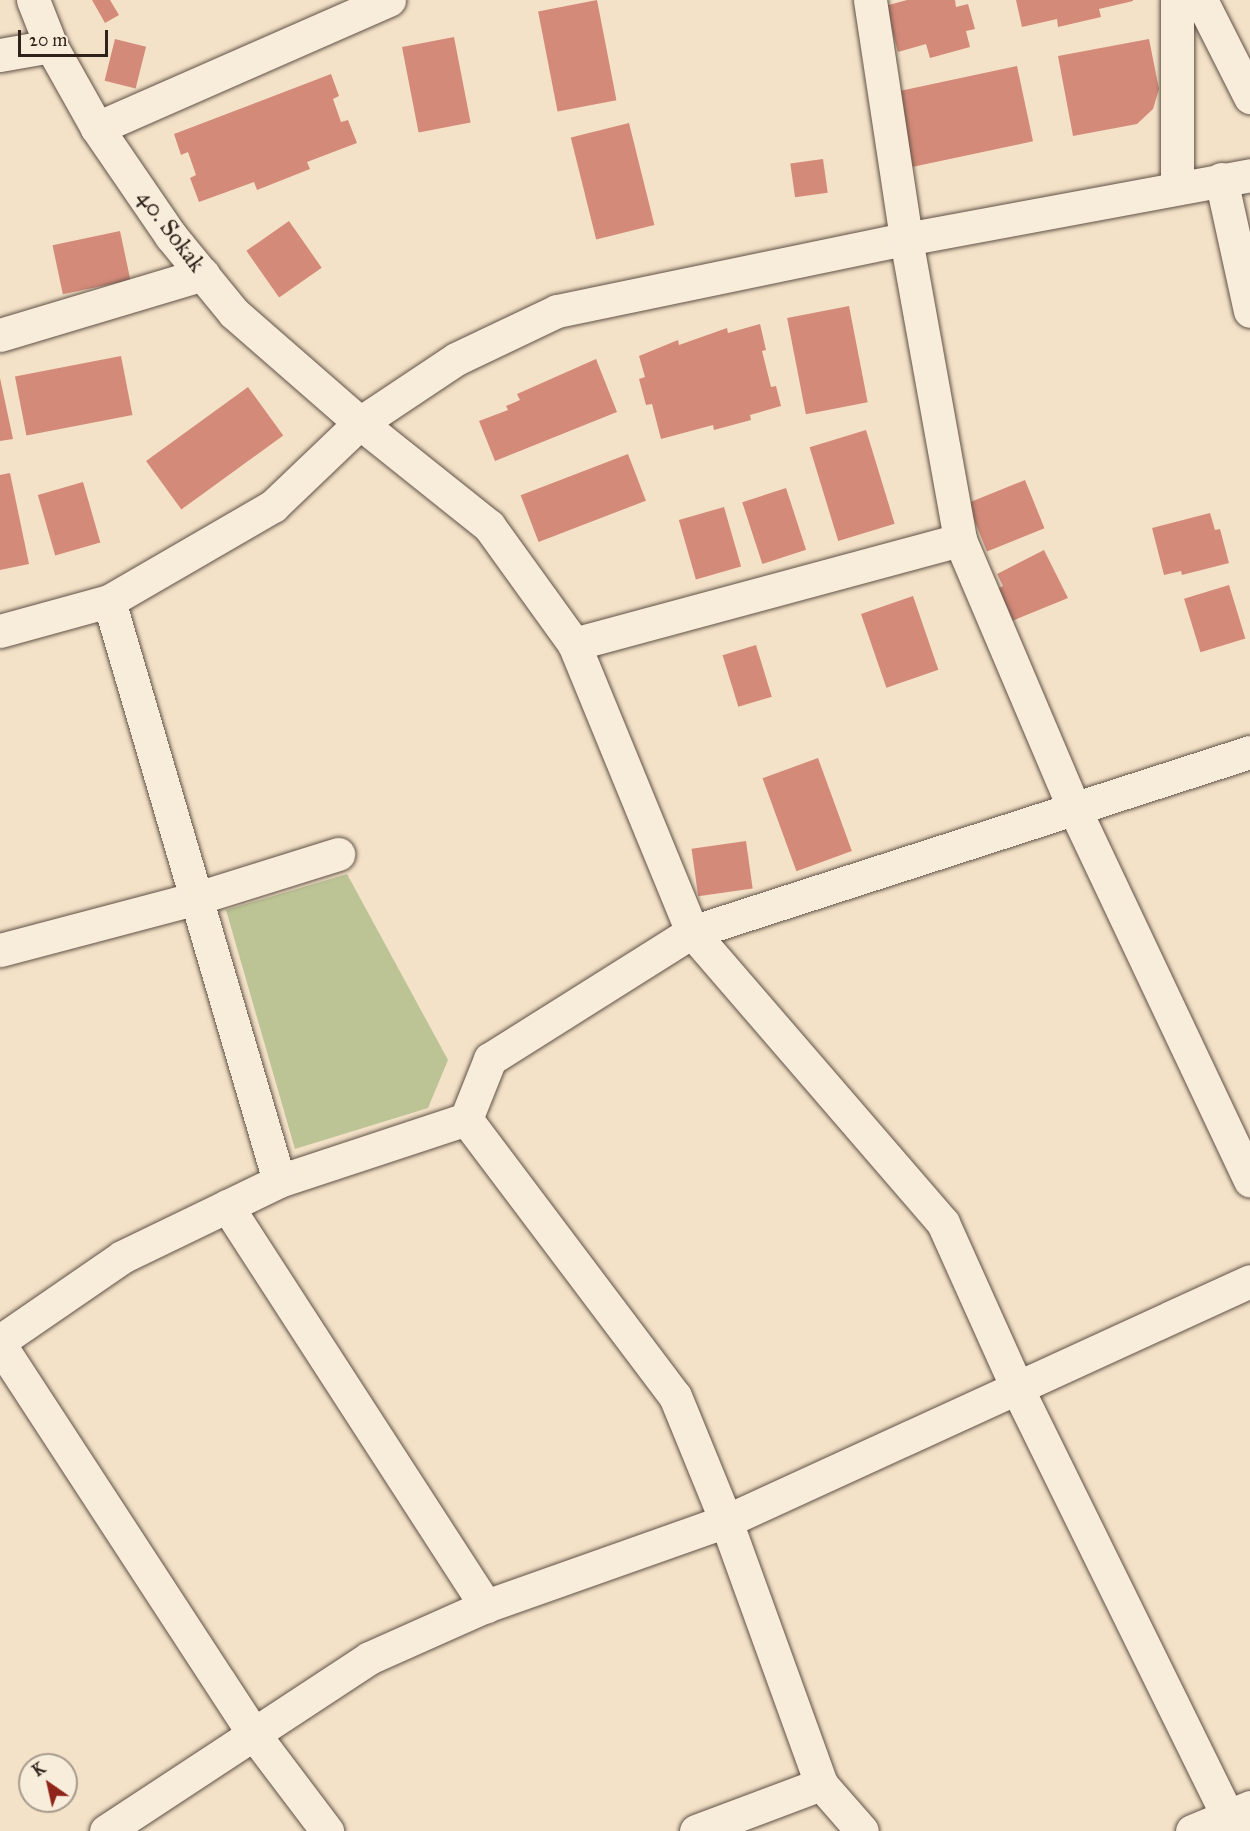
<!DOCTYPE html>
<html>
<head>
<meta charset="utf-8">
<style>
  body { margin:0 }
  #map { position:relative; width:1250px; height:1831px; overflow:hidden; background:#f4e2c8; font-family:"IM FELL Great Primer",serif }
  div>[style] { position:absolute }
  .green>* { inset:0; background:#bcc395 }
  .building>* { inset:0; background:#d48a79; transform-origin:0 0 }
  .roads { filter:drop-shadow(0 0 2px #605246) drop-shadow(0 0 2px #605246) }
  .street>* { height:33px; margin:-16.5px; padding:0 16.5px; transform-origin:16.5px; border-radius:16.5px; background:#f8ecdb }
  .secondary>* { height:33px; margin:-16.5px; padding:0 16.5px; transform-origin:16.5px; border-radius:16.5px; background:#f8ecdb }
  span { translate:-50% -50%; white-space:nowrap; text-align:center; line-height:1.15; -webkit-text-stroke:6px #f8ecdb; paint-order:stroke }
  .street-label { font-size:24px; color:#2e221a }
  .north { position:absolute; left:18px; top:1753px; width:60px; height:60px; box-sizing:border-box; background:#f8ecdb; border:2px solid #a79b8e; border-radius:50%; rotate:326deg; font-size:16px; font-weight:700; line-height:24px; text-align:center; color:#2e221a }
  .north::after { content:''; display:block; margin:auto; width:21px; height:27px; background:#8f2418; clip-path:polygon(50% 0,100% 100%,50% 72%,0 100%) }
  .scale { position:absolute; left:18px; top:30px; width:90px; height:27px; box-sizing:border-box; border:3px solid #2e221a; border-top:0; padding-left:8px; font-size:18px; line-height:21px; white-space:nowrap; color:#2e221a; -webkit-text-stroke:4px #f8ecdb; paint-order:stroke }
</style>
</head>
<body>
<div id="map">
  <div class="green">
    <div style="clip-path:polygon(347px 874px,448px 1060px,428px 1108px,295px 1149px,226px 910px)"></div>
  </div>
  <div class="building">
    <div style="clip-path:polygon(92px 0,110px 0,119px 15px,105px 23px)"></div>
    <div style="left:597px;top:0;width:102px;height:60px;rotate:79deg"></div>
    <div style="clip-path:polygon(907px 0,955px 0,956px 7px,968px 4px,975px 29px,966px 31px,970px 47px,930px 58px,926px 44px,898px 52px,885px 6px)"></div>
    <div style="clip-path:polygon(1016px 0,1133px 0,1133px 1px,1099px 9px,1101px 17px,1058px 27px,1057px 19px,1022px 27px)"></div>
    <div style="left:454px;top:37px;width:87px;height:53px;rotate:79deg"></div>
    <div style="left:115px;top:39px;width:32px;height:43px;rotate:14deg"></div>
    <div style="clip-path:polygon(1149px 39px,1159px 89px,1153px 109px,1137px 124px,1073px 136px,1058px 56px)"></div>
    <div style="left:1017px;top:66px;width:77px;height:126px;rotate:78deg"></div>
    <div style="clip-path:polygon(331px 74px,339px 96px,333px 99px,341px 122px,348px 120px,357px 143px,307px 162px,310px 169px,257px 190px,254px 182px,199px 202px,190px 178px,196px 175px,188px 152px,181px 155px,174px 134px)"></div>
    <div style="left:629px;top:123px;width:105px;height:60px;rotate:76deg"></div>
    <div style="left:823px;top:159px;width:34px;height:33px;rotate:82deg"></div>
    <div style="left:289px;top:221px;width:57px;height:52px;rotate:55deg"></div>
    <div style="left:120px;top:231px;width:50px;height:69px;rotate:78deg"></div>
    <div style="left:849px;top:306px;width:98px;height:63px;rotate:79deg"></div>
    <div style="clip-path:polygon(760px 324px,766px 350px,762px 351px,771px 387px,776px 386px,781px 406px,750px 415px,751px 420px,714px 430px,713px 425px,661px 439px,652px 404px,646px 405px,639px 379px,645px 377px,639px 356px,678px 340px,679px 345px,727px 328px,728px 333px)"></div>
    <div style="left:121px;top:356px;width:60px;height:108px;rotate:79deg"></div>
    <div style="clip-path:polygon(596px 359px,617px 412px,495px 461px,479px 421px,508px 410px,506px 406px,520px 400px,517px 394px)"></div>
    <div style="clip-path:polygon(0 378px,13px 439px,0 441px)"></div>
    <div style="left:248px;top:387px;width:60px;height:126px;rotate:54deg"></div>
    <div style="left:866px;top:430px;width:98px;height:59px;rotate:73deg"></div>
    <div style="left:628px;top:454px;width:50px;height:115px;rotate:69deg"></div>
    <div style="clip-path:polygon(10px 473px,29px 564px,0 570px,0 475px)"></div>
    <div style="left:1025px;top:480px;width:52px;height:62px;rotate:68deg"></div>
    <div style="left:83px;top:482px;width:63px;height:47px;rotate:74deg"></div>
    <div style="left:786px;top:488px;width:65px;height:46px;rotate:72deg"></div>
    <div style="left:724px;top:507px;width:62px;height:47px;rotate:74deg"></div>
    <div style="clip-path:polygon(1210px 513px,1215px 530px,1220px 529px,1229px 563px,1182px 575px,1181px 571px,1164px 575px,1152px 528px)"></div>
    <div style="clip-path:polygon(1044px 550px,1068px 598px,1012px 621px,996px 590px,1003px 586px,997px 574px)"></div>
    <div style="left:1229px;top:585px;width:56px;height:47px;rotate:73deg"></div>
    <div style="left:913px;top:596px;width:78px;height:55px;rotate:71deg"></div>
    <div style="left:756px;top:645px;width:54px;height:35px;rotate:73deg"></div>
    <div style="left:818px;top:758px;width:99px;height:59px;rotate:70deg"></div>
    <div style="left:746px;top:841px;width:48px;height:55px;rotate:82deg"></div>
  </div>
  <div class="roads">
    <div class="street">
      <div style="left:33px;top:0;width:49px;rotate:68.6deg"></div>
      <div style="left:51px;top:46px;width:94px;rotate:60.7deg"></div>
      <div style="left:97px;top:128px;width:131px;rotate:55.6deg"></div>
      <div style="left:171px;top:236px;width:99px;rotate:50.7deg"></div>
      <div style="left:234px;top:313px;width:167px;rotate:41.1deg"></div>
      <div style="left:360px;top:423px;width:165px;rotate:38.6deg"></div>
      <div style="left:489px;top:526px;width:145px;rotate:54.2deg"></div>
      <div style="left:574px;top:644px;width:311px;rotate:67.7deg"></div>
      <div style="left:692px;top:932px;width:384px;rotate:49.2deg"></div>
      <div style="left:943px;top:1223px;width:183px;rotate:65.8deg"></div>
      <div style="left:1018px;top:1390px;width:491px;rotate:63.8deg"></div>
      <div style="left:870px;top:0;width:242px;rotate:81.4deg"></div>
      <div style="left:906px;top:239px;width:306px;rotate:79.8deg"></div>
      <div style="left:960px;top:540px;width:291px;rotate:67deg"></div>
      <div style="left:1074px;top:808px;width:412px;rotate:64.7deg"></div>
      <div style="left:0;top:55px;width:52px;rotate:-10deg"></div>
      <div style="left:97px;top:128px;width:319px;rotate:-23.7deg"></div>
      <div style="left:1221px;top:179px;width:135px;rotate:77.6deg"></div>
      <div style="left:0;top:335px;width:212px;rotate:-16.7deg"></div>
      <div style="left:109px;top:601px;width:604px;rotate:73.66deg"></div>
      <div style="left:279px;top:1181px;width:197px;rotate:-18.3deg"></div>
      <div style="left:466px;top:1119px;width:65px;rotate:-68.2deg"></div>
      <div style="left:490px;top:1059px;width:239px;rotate:-32.2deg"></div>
      <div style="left:692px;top:932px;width:586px;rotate:-17.88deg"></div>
      <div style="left:574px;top:644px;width:400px;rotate:-15.1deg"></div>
      <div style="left:0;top:950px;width:204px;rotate:-14.8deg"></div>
      <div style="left:197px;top:898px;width:148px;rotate:-17.3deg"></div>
      <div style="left:466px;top:1119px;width:347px;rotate:53deg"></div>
      <div style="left:675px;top:1396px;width:135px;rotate:67.8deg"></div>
      <div style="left:726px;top:1521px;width:576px;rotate:-24.61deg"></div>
      <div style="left:227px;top:1206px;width:477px;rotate:57.1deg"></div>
      <div style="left:486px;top:1606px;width:255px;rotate:-19.5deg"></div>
      <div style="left:726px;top:1521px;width:280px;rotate:70.1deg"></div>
      <div style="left:0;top:1341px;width:148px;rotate:-34.5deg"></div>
      <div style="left:122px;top:1257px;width:174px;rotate:-25.8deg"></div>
      <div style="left:0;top:1345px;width:463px;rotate:56.9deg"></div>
      <div style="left:253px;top:1733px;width:123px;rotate:52.9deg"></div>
      <div style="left:106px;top:1831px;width:315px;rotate:-33.3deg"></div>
      <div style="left:369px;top:1658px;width:128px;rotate:-24deg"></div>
      <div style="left:696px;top:1831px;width:134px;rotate:-20.6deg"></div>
      <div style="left:821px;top:1784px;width:62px;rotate:48.9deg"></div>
      <div style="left:1192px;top:1831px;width:63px;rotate:-22.5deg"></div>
    </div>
    <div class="secondary">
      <div style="left:1201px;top:0;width:109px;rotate:63.2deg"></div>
      <div style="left:1177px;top:187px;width:187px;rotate:-90deg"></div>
      <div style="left:0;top:631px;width:113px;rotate:-15.4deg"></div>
      <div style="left:109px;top:601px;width:190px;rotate:-30.1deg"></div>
      <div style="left:273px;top:506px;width:120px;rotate:-43.7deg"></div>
      <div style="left:360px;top:423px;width:115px;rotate:-33.7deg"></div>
      <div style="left:456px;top:359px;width:112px;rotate:-25.4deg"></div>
      <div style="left:557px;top:311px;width:356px;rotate:-11.7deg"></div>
      <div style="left:906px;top:239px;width:350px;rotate:-10.5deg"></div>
    </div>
  </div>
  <div class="street-label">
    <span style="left:171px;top:231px;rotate:53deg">40. Sokak</span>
  </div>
  <div class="north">K</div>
  <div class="scale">20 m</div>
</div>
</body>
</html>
